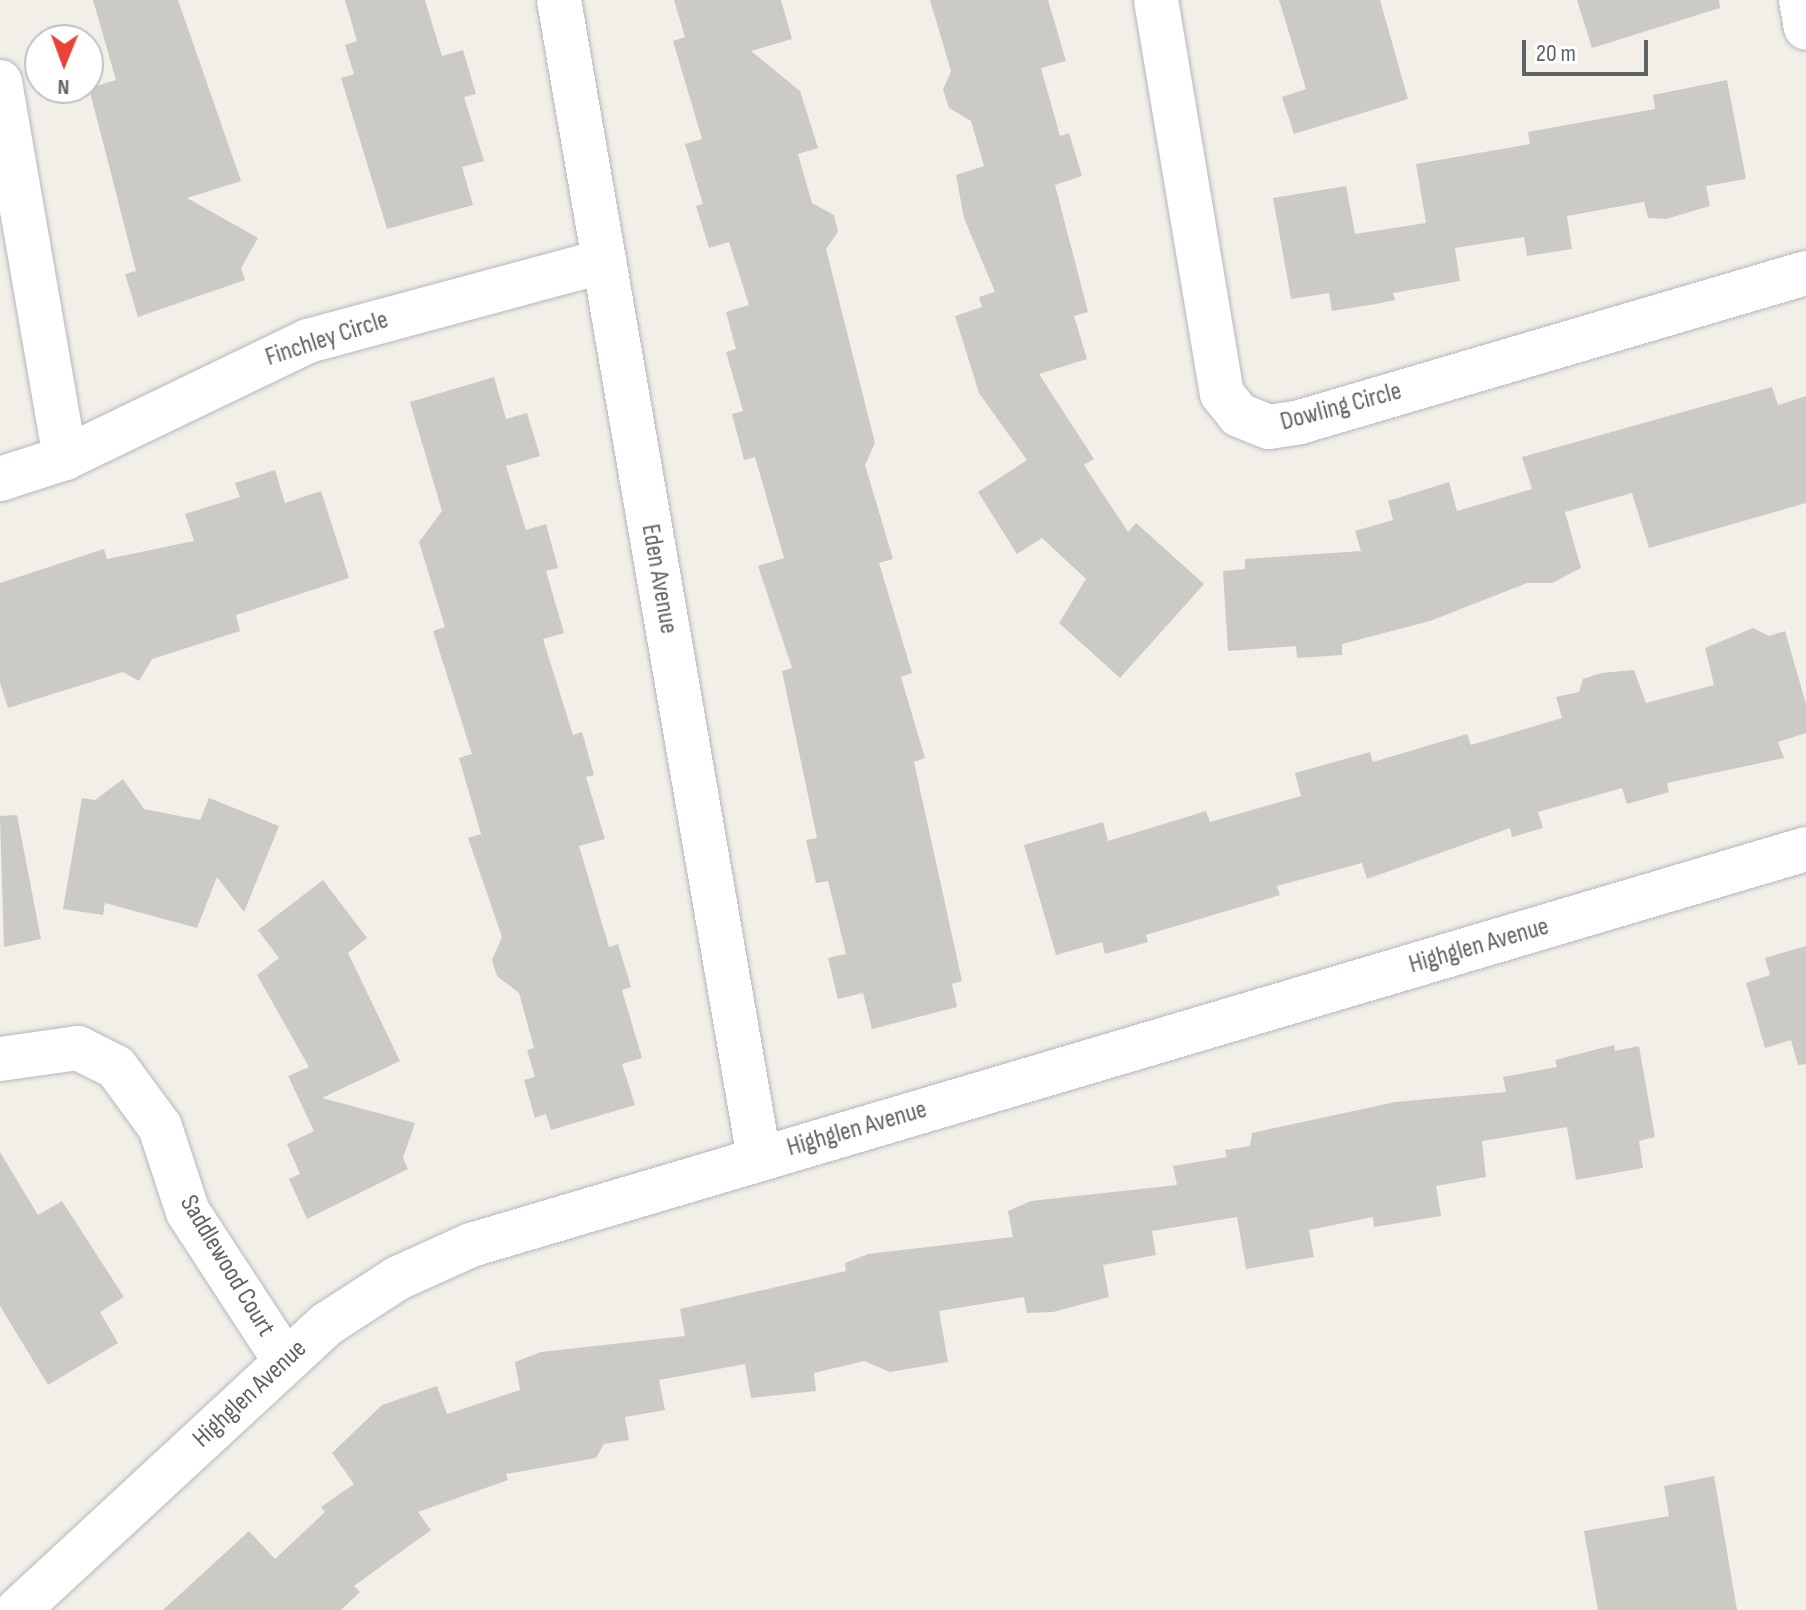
<!DOCTYPE html>
<html>
<head>
<meta charset="utf-8">
<style>
  body { margin:0 }
  #map { position:relative; width:1806px; height:1610px; overflow:hidden; background:#f1efe8; font-family:"Sofia Sans Condensed",sans-serif }
  div>[style] { position:absolute }
  .building>* { inset:0; background:#cccac5 }
  .roads { filter:drop-shadow(0 0 2px #b5b8bc) drop-shadow(0 0 2px #b5b8bc) }
  .street>* { height:44px; margin:-22px; padding:0 22px; transform-origin:22px; border-radius:22px; background:#fff }
  .secondary>* { height:44px; margin:-22px; padding:0 22px; transform-origin:22px; border-radius:22px; background:#fff }
  span { translate:-50% -50%; white-space:nowrap; text-align:center; line-height:1.15; -webkit-text-stroke:7px #fff; paint-order:stroke }
  .street-label { font-size:26px; color:#5f6368 }
  .north { position:absolute; left:24px; top:24px; width:80px; height:80px; box-sizing:border-box; background:#fff; border:2px solid #bfc1c3; border-radius:50%; rotate:181deg; font-size:22px; font-weight:700; line-height:32px; text-align:center; color:#5f6368 }
  .north::after { content:''; display:block; margin:auto; width:28px; height:36px; background:#ea4335; clip-path:polygon(50% 0,100% 100%,50% 72%,0 100%) }
  .scale { position:absolute; left:1522px; top:40px; width:126px; height:36px; box-sizing:border-box; border:4px solid #5f6368; border-top:0; padding-left:10px; font-size:24px; line-height:28px; white-space:nowrap; color:#5f6368; -webkit-text-stroke:6px #fff; paint-order:stroke }
</style>
</head>
<body>
<div id="map">
  <div class="building">
    <div style="clip-path:polygon(93px 0,178px 0,241px 181px,187px 198px,258px 238px,241px 268px,245px 280px,138px 317px,125px 274px,136px 271px,89px 88px,116px 80px)"></div>
    <div style="clip-path:polygon(345px 0,425px 0,442px 56px,463px 50px,476px 94px,464px 97px,484px 161px,462px 167px,473px 205px,387px 229px,341px 78px,354px 74px,345px 45px,357px 41px)"></div>
    <div style="clip-path:polygon(674px 0,781px 0,792px 39px,751px 51px,800px 91px,818px 148px,798px 154px,812px 203px,834px 215px,838px 232px,826px 249px,875px 443px,865px 465px,893px 559px,879px 563px,912px 673px,901px 677px,925px 758px,914px 762px,962px 981px,952px 984px,957px 1007px,872px 1029px,863px 993px,838px 999px,828px 958px,846px 954px,828px 881px,816px 883px,806px 840px,817px 838px,782px 671px,792px 668px,758px 566px,784px 558px,755px 457px,744px 460px,732px 414px,743px 411px,726px 352px,736px 349px,726px 312px,749px 305px,729px 242px,709px 248px,696px 206px,703px 204px,685px 144px,702px 139px,673px 41px,685px 37px)"></div>
    <div style="clip-path:polygon(930px 0,1048px 0,1066px 61px,1041px 68px,1060px 136px,1069px 133px,1082px 176px,1055px 185px,1088px 312px,1074px 316px,1087px 359px,1039px 374px,1094px 459px,1084px 465px,1128px 532px,1136px 523px,1204px 584px,1120px 678px,1059px 623px,1086px 579px,1042px 538px,1017px 554px,978px 492px,1027px 460px,979px 393px,955px 316px,982px 307px,979px 297px,995px 292px,964px 218px,956px 175px,984px 166px,971px 121px,949px 108px,943px 90px,951px 71px)"></div>
    <div style="clip-path:polygon(1279px 0,1380px 0,1408px 99px,1294px 134px,1282px 97px,1306px 89px)"></div>
    <div style="clip-path:polygon(1577px 0,1719px 0,1720px 8px,1592px 48px)"></div>
    <div style="clip-path:polygon(1727px 80px,1746px 179px,1706px 186px,1710px 206px,1666px 219px,1648px 218px,1644px 202px,1567px 216px,1572px 249px,1527px 256px,1524px 237px,1455px 248px,1460px 281px,1393px 293px,1395px 300px,1376px 304px,1332px 311px,1329px 293px,1291px 299px,1273px 198px,1346px 186px,1355px 234px,1426px 223px,1416px 164px,1530px 144px,1528px 132px,1655px 109px,1653px 95px)"></div>
    <div style="clip-path:polygon(494px 377px,506px 419px,527px 413px,540px 456px,506px 466px,526px 530px,546px 524px,558px 568px,546px 571px,564px 633px,543px 639px,573px 735px,582px 732px,594px 775px,586px 777px,605px 839px,579px 846px,609px 947px,618px 944px,631px 987px,622px 990px,642px 1058px,622px 1064px,635px 1105px,551px 1130px,546px 1114px,535px 1118px,524px 1080px,535px 1077px,527px 1050px,534px 1048px,519px 993px,497px 976px,492px 960px,502px 937px,468px 838px,481px 834px,459px 758px,472px 754px,433px 631px,445px 627px,419px 542px,442px 511px,410px 402px)"></div>
    <div style="clip-path:polygon(1772px 387px,1778px 405px,1806px 396px,1806px 503px,1649px 548px,1632px 493px,1565px 512px,1581px 568px,1552px 583px,1527px 583px,1430px 621px,1342px 644px,1342px 655px,1297px 658px,1296px 646px,1228px 651px,1223px 571px,1245px 569px,1245px 559px,1361px 551px,1355px 531px,1393px 520px,1388px 501px,1449px 482px,1457px 511px,1532px 489px,1522px 457px)"></div>
    <div style="clip-path:polygon(275px 470px,285px 503px,321px 491px,349px 578px,236px 615px,240px 631px,152px 659px,139px 681px,123px 672px,8px 708px,0 683px,0 583px,104px 549px,107px 559px,194px 541px,185px 514px,240px 497px,235px 483px)"></div>
    <div style="clip-path:polygon(1753px 628px,1769px 636px,1785px 631px,1806px 704px,1806px 733px,1778px 742px,1784px 758px,1667px 783px,1669px 792px,1627px 804px,1622px 788px,1538px 812px,1543px 828px,1512px 837px,1510px 828px,1367px 879px,1362px 863px,1277px 886px,1280px 895px,1146px 935px,1148px 942px,1105px 954px,1102px 942px,1056px 955px,1024px 845px,1103px 822px,1108px 841px,1206px 811px,1210px 822px,1301px 796px,1295px 773px,1370px 752px,1373px 762px,1467px 734px,1471px 745px,1562px 718px,1556px 697px,1579px 692px,1583px 679px,1601px 673px,1634px 670px,1646px 703px,1714px 685px,1705px 648px)"></div>
    <div style="clip-path:polygon(123px 779px,144px 809px,200px 820px,209px 798px,279px 826px,244px 912px,217px 877px,197px 928px,105px 903px,103px 915px,63px 909px,82px 798px,95px 800px)"></div>
    <div style="clip-path:polygon(17px 815px,41px 939px,4px 947px,0 816px)"></div>
    <div style="clip-path:polygon(323px 880px,367px 938px,348px 953px,400px 1061px,322px 1098px,415px 1123px,403px 1158px,408px 1169px,307px 1219px,289px 1179px,300px 1174px,287px 1144px,314px 1131px,288px 1076px,309px 1067px,257px 975px,279px 958px,258px 930px)"></div>
    <div style="clip-path:polygon(1806px 946px,1806px 1064px,1798px 1065px,1791px 1040px,1765px 1048px,1746px 983px,1770px 975px,1765px 958px)"></div>
    <div style="clip-path:polygon(1614px 1045px,1615px 1051px,1639px 1046px,1655px 1137px,1639px 1141px,1643px 1168px,1576px 1180px,1567px 1127px,1482px 1141px,1486px 1177px,1436px 1186px,1441px 1216px,1374px 1227px,1373px 1217px,1309px 1230px,1314px 1257px,1246px 1269px,1237px 1217px,1152px 1231px,1156px 1255px,1103px 1265px,1109px 1297px,1053px 1312px,1027px 1313px,1024px 1297px,939px 1311px,948px 1362px,890px 1372px,864px 1361px,814px 1373px,816px 1391px,751px 1398px,745px 1364px,659px 1380px,665px 1410px,625px 1417px,629px 1440px,604px 1444px,596px 1458px,506px 1474px,508px 1480px,418px 1512px,431px 1530px,354px 1586px,360px 1592px,341px 1610px,163px 1610px,249px 1531px,275px 1559px,325px 1512px,321px 1507px,354px 1484px,332px 1453px,382px 1405px,437px 1386px,447px 1414px,520px 1390px,515px 1362px,541px 1352px,685px 1336px,680px 1309px,846px 1271px,845px 1263px,868px 1254px,1013px 1237px,1008px 1211px,1031px 1201px,1177px 1185px,1173px 1166px,1227px 1157px,1225px 1150px,1250px 1146px,1252px 1133px,1395px 1102px,1506px 1092px,1503px 1077px,1557px 1067px,1555px 1060px)"></div>
    <div style="clip-path:polygon(0 1152px,38px 1215px,62px 1201px,124px 1297px,100px 1312px,118px 1343px,48px 1385px,0 1306px)"></div>
    <div style="clip-path:polygon(1714px 1476px,1737px 1610px,1598px 1610px,1584px 1531px,1669px 1516px,1664px 1486px)"></div>
  </div>
  <div class="roads">
    <div class="street">
      <div style="left:1156px;top:0;width:399px;rotate:80.5deg"></div>
      <div style="left:1222px;top:394px;width:27px;rotate:51deg"></div>
      <div style="left:1239px;top:415px;width:32px;rotate:22deg"></div>
      <div style="left:1269px;top:427px;width:31px;rotate:-9deg"></div>
      <div style="left:1300px;top:422px;width:527px;rotate:-16.41deg"></div>
      <div style="left:1801px;top:0;width:28px;rotate:80deg"></div>
      <div style="left:0;top:82px;width:382px;rotate:80.2deg"></div>
      <div style="left:0;top:479px;width:68px;rotate:-17.9deg"></div>
      <div style="left:65px;top:458px;width:270px;rotate:-25.7deg"></div>
      <div style="left:308px;top:341px;width:307px;rotate:-15.1deg"></div>
      <div style="left:0;top:1059px;width:79px;rotate:-8deg"></div>
      <div style="left:78px;top:1048px;width:42px;rotate:26.6deg"></div>
      <div style="left:116px;top:1067px;width:74px;rotate:53.7deg"></div>
      <div style="left:160px;top:1127px;width:89px;rotate:71.8deg"></div>
      <div style="left:188px;top:1212px;width:178px;rotate:56.9deg"></div>
    </div>
    <div class="secondary">
      <div style="left:559px;top:0;width:1175px;rotate:80.2deg"></div>
      <div style="left:18px;top:1610px;width:421px;rotate:-42.8deg"></div>
      <div style="left:327px;top:1324px;width:85px;rotate:-32.9deg"></div>
      <div style="left:398px;top:1278px;width:80px;rotate:-24.3deg"></div>
      <div style="left:471px;top:1245px;width:1392px;rotate:-16.52deg"></div>
    </div>
  </div>
  <div class="street-label">
    <span style="left:327px;top:339px;rotate:-18deg">Finchley Circle</span>
    <span style="left:1341px;top:407px;rotate:-15deg">Dowling Circle</span>
    <span style="left:659px;top:579px;rotate:80deg">Eden Avenue</span>
    <span style="left:1479px;top:946px;rotate:-16deg">Highglen Avenue</span>
    <span style="left:857px;top:1129px;rotate:-16deg">Highglen Avenue</span>
    <span style="left:227px;top:1266px;rotate:59deg">Saddlewood Court</span>
    <span style="left:250px;top:1394px;rotate:-43deg">Highglen Avenue</span>
  </div>
  <div class="north">N</div>
  <div class="scale">20 m</div>
</div>
</body>
</html>
